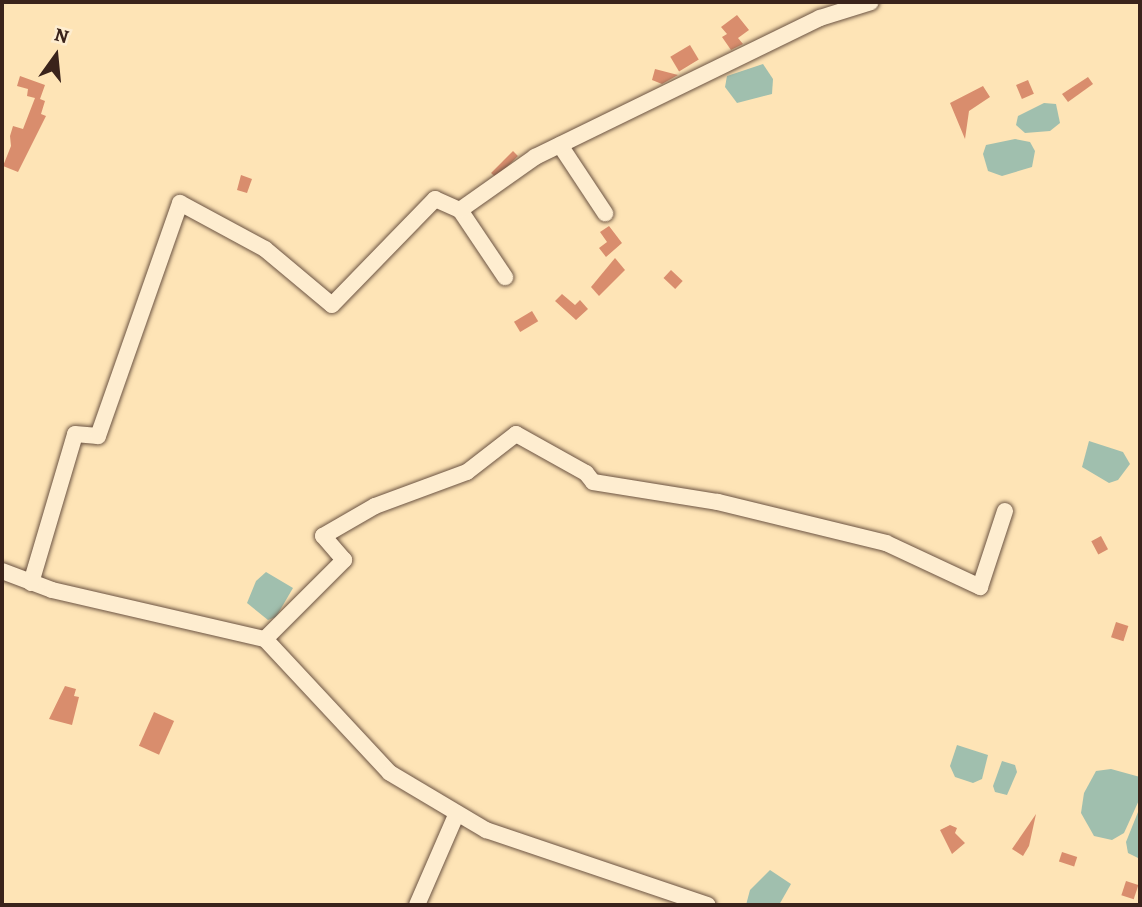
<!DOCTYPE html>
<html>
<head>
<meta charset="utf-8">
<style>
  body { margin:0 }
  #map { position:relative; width:1142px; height:907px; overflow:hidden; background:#fee4b6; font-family:Alegreya,serif }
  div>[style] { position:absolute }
  .water>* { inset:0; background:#a0bfae }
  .building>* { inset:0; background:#d98d6d; transform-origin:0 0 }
  .roads { filter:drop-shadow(0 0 2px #6b5342) drop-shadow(0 0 2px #6b5342) }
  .minor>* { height:16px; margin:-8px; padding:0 8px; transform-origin:8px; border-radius:8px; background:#feedd0 }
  span { translate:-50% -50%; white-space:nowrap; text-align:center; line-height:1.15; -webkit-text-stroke:7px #feedd0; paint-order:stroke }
  .frame { position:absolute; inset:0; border:4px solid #3a231b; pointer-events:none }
  .north { position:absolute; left:21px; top:21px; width:70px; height:70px; -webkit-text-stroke:5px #feedd0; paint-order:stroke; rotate:15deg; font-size:19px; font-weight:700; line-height:28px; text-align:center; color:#3a231b }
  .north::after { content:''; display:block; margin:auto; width:24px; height:32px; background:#3a231b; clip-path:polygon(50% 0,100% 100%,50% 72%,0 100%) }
</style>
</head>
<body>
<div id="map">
  <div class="water">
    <div style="clip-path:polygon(763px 64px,773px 79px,772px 94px,737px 103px,725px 87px,727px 76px)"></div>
    <div style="clip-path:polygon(1044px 103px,1056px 104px,1060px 123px,1050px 131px,1025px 133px,1016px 125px,1018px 116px)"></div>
    <div style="clip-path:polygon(1015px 139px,1030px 142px,1035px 151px,1032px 167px,1002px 176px,988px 171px,983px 154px,986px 145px)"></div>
    <div style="clip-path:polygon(1089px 441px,1123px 452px,1130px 464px,1118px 480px,1109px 483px,1082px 467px)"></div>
    <div style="clip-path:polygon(266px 572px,293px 588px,276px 617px,268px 620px,247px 603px,256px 581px)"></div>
    <div style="clip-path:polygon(957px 745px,988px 755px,982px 779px,973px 783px,955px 777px,950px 766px)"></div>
    <div style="clip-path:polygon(1002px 761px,1015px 765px,1017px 772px,1007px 795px,995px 792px,993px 786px)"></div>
    <div style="clip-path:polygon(1111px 769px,1140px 777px,1140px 798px,1124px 833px,1112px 840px,1094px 836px,1081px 813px,1084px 793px,1096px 771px)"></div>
    <div style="clip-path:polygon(1140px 807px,1140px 859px,1128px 853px,1126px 842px)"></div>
    <div style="clip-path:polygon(770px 870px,791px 884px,779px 905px,746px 905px,750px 890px)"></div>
  </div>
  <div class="building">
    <div style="clip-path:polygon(737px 15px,749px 30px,738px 38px,743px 44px,731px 50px,722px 37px,727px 34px,721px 27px)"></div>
    <div style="left:690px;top:45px;width:17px;height:23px;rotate:59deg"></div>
    <div style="clip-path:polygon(655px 69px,678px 75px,662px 84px,652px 80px)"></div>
    <div style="clip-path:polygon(20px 76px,45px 85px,40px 99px,45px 101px,41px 114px,46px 116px,18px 172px,3px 166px,11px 146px,10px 136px,13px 126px,23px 129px,35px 98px,27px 96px,28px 89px,17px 86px)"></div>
    <div style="clip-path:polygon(1088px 77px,1093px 84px,1068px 102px,1062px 94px)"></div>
    <div style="left:1028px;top:80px;width:15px;height:13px;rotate:67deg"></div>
    <div style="clip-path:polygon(983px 86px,990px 97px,969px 111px,965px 139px,950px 103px)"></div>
    <div style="left:513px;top:151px;width:7px;height:31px;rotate:45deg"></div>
    <div style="clip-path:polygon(241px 175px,252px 179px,247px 193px,237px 190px)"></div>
    <div style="clip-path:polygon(609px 226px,622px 243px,606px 257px,599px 248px,607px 242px,600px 232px)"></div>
    <div style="clip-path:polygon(615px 258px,625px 270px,599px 296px,591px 287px)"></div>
    <div style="left:671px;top:270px;width:16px;height:11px;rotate:43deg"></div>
    <div style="clip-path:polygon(562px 294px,575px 305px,580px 300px,588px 309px,576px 320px,555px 301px)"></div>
    <div style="left:532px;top:311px;width:12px;height:21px;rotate:59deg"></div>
    <div style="left:1101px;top:536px;width:15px;height:11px;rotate:62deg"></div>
    <div style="left:1116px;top:622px;width:13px;height:16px;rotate:18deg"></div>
    <div style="clip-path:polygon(65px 686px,76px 689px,74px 696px,79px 697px,72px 725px,49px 719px)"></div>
    <div style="left:154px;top:712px;width:22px;height:37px;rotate:24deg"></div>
    <div style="clip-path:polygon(1036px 814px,1029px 846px,1023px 856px,1012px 849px)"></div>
    <div style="clip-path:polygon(950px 825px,957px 828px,955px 833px,965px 843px,952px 854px,940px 830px)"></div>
    <div style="left:1062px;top:852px;width:16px;height:10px;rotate:18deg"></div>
    <div style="left:1126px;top:881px;width:13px;height:15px;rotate:18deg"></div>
  </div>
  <div class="roads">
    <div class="minor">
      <div style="left:560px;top:145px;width:82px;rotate:56.5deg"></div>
      <div style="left:460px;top:210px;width:81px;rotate:56.1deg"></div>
      <div style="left:2px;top:571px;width:53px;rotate:20.8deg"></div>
      <div style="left:52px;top:590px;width:219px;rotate:13deg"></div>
      <div style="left:265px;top:639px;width:183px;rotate:47deg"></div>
      <div style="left:390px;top:773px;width:112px;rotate:30.7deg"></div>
      <div style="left:486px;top:830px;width:234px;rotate:18.7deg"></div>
      <div style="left:31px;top:583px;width:155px;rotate:-73.5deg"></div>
      <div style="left:75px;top:434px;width:23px;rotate:5deg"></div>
      <div style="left:98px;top:436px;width:247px;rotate:-70.6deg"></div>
      <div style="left:180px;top:203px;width:97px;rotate:28.4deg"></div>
      <div style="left:265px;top:249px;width:87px;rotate:39.9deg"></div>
      <div style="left:332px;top:305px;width:148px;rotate:-45.8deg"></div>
      <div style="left:435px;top:199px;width:27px;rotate:24deg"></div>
      <div style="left:460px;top:210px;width:92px;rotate:-35.2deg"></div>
      <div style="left:535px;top:157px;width:317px;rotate:-26deg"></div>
      <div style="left:820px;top:18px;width:53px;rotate:-17.4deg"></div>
      <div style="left:265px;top:639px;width:112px;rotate:-45deg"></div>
      <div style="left:344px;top:560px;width:32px;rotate:-131deg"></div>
      <div style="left:323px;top:536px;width:60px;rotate:-30deg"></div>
      <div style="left:375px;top:506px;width:98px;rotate:-20.3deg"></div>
      <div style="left:467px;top:472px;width:62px;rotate:-37.8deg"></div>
      <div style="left:516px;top:434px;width:80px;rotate:29.1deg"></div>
      <div style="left:586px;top:473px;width:11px;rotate:52deg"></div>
      <div style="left:593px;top:482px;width:127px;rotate:9.1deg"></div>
      <div style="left:718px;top:502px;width:173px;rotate:13.7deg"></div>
      <div style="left:886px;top:543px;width:104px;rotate:25.1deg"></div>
      <div style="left:980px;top:587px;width:80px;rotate:-71.8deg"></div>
      <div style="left:417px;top:905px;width:100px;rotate:-66.5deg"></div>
    </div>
  </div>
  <div class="frame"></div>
  <div class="north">N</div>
</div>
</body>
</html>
